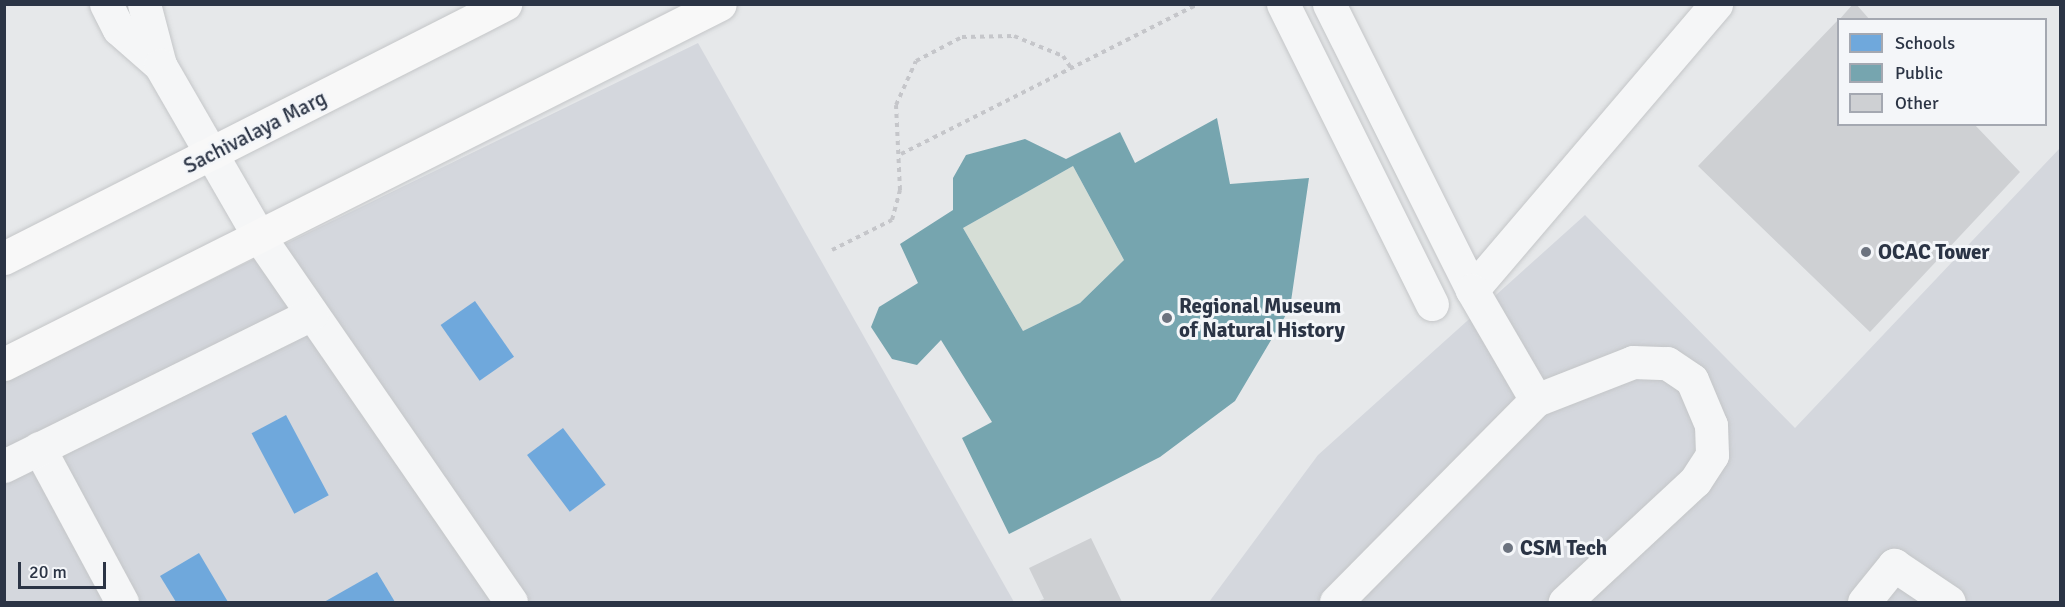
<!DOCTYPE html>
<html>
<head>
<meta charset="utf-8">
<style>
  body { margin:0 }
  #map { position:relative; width:2065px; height:607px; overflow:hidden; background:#e6e8ea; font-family:Signika,sans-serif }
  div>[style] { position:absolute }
  .built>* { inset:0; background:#d4d7dd }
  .green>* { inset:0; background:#d6ded6 }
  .schools>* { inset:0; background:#6fa8dc; transform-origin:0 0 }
  .public>* { inset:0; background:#76a5af }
  .building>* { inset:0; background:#ced0d3 }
  .path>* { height:4px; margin-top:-2px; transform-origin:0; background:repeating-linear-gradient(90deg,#c5c6ca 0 4.5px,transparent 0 9px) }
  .roads { filter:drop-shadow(0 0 2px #c4c6c8) drop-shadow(0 0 2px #c4c6c8) }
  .minor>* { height:33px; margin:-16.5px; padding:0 16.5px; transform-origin:16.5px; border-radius:16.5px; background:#f5f6f7 }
  .major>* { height:33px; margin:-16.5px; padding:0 16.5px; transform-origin:16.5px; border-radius:16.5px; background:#f8f8f8 }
  .dots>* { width:16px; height:16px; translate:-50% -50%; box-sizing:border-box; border:3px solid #f4f6f9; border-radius:50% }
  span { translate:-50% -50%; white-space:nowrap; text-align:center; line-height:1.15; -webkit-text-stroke:6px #f4f6f9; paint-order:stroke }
  .street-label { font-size:21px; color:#2b3445 }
  .poi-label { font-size:21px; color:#2b3445; font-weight:700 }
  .left { translate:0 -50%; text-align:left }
  .frame { position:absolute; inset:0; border:6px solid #2b3445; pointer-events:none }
  .legend { position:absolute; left:1837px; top:18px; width:210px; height:108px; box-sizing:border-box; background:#f4f6f9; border:2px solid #a4a8b1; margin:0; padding:8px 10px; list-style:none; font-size:18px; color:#2b3445 }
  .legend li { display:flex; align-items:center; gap:12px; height:30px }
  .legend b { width:30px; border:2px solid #a4a8b1 }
  .scale { position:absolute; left:18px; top:562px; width:88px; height:27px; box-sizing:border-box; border:3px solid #2b3445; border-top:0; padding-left:8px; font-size:18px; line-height:21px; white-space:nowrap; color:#2b3445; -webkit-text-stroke:4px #f4f6f9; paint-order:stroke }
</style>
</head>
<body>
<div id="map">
  <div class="built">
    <div style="clip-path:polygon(698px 43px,1014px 602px,5px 602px,5px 380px)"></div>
    <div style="clip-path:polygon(2060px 148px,2060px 602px,1209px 602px,1318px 455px,1585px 215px,1795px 428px)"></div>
  </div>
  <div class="green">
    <div style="clip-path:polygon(1073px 166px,1124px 260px,1080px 303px,1023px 331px,963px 228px)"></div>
  </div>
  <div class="schools">
    <div style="left:475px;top:301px;width:68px;height:42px;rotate:55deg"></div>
    <div style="left:286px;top:415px;width:91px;height:39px;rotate:62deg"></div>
    <div style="left:563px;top:428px;width:71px;height:45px;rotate:53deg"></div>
    <div style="clip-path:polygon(199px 553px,228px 602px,176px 602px,160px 576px)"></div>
    <div style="clip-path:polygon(377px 572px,395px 602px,324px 602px)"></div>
  </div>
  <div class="public">
    <div style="clip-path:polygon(evenodd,1217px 118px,1230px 184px,1309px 178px,1290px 308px,1235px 401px,1160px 457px,1009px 534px,962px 438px,992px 422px,941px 340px,917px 365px,892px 359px,871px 327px,879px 307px,918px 283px,900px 244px,953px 210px,953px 178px,966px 155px,1025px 139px,1066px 159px,1120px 132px,1135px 163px,1217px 118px,1073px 166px,1124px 260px,1080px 303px,1023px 331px,963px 228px,1073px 166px)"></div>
  </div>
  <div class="building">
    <div style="clip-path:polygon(1853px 4px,1856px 4px,1870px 20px,1839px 20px)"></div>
    <div style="clip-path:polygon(1838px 20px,1838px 124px,1974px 124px,2020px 172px,1870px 332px,1698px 166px)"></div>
    <div style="clip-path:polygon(1091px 538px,1122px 602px,1036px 602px,1044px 599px,1029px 568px)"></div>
  </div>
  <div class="path">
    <div style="left:901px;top:154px;width:333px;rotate:-26.8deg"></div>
    <div style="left:832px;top:250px;width:67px;rotate:-26.6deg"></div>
    <div style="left:892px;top:220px;width:31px;rotate:-75deg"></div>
    <div style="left:900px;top:190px;width:85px;rotate:-92.7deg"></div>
    <div style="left:896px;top:105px;width:48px;rotate:-65.6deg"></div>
    <div style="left:916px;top:61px;width:52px;rotate:-27.6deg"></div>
    <div style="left:962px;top:37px;width:52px;rotate:-1.1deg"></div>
    <div style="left:1014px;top:36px;width:53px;rotate:22.2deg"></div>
    <div style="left:1063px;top:56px;width:14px;rotate:56deg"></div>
  </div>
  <div class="roads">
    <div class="minor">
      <div style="left:106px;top:4px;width:28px;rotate:63deg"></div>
      <div style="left:119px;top:29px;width:55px;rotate:41.3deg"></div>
      <div style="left:144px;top:4px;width:63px;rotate:75.3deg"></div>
      <div style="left:160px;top:65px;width:200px;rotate:60deg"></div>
      <div style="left:260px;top:238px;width:442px;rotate:55.4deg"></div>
      <div style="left:1283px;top:4px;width:335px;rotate:63.6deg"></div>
      <div style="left:1329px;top:4px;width:320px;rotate:63.4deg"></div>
      <div style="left:1472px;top:290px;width:376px;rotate:-49.5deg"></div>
      <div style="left:1472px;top:290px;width:127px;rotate:59.8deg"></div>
      <div style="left:39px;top:448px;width:175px;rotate:61.7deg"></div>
      <div style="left:4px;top:466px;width:343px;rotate:-26.3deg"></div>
      <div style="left:1336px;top:602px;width:284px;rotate:-45.3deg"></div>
      <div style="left:1536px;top:400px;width:104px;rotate:-21.4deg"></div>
      <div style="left:1633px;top:362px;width:34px;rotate:2deg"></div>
      <div style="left:1667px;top:363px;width:30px;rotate:34deg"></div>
      <div style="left:1692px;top:380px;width:49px;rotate:67.1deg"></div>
      <div style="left:1711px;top:425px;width:30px;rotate:88deg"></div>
      <div style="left:1712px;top:455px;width:31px;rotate:123deg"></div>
      <div style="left:1695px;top:481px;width:178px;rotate:137.1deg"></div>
      <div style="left:1864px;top:602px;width:48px;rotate:-51deg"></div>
      <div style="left:1894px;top:565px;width:66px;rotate:33.9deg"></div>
    </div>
    <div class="major">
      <div style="left:4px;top:258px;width:562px;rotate:-26.88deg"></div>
      <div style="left:4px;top:364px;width:801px;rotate:-26.69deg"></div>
    </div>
  </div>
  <div class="dots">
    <div style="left:1866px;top:252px;background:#6c737f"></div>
    <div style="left:1167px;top:318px;background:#6c737f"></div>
    <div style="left:1508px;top:548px;background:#6c737f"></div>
  </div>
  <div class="street-label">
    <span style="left:255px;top:132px;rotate:-27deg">Sachivalaya Marg</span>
  </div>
  <div class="poi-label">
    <span class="left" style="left:1878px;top:252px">OCAC Tower</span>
    <span class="left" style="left:1179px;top:318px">Regional Museum<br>of Natural History</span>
    <span class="left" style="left:1520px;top:548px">CSM Tech</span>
  </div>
  <div class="frame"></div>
  <ul class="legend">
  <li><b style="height:16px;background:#6fa8dc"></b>Schools</li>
  <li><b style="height:16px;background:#76a5af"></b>Public</li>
  <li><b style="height:16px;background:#ced0d3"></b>Other</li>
  </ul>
  <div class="scale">20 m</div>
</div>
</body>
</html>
